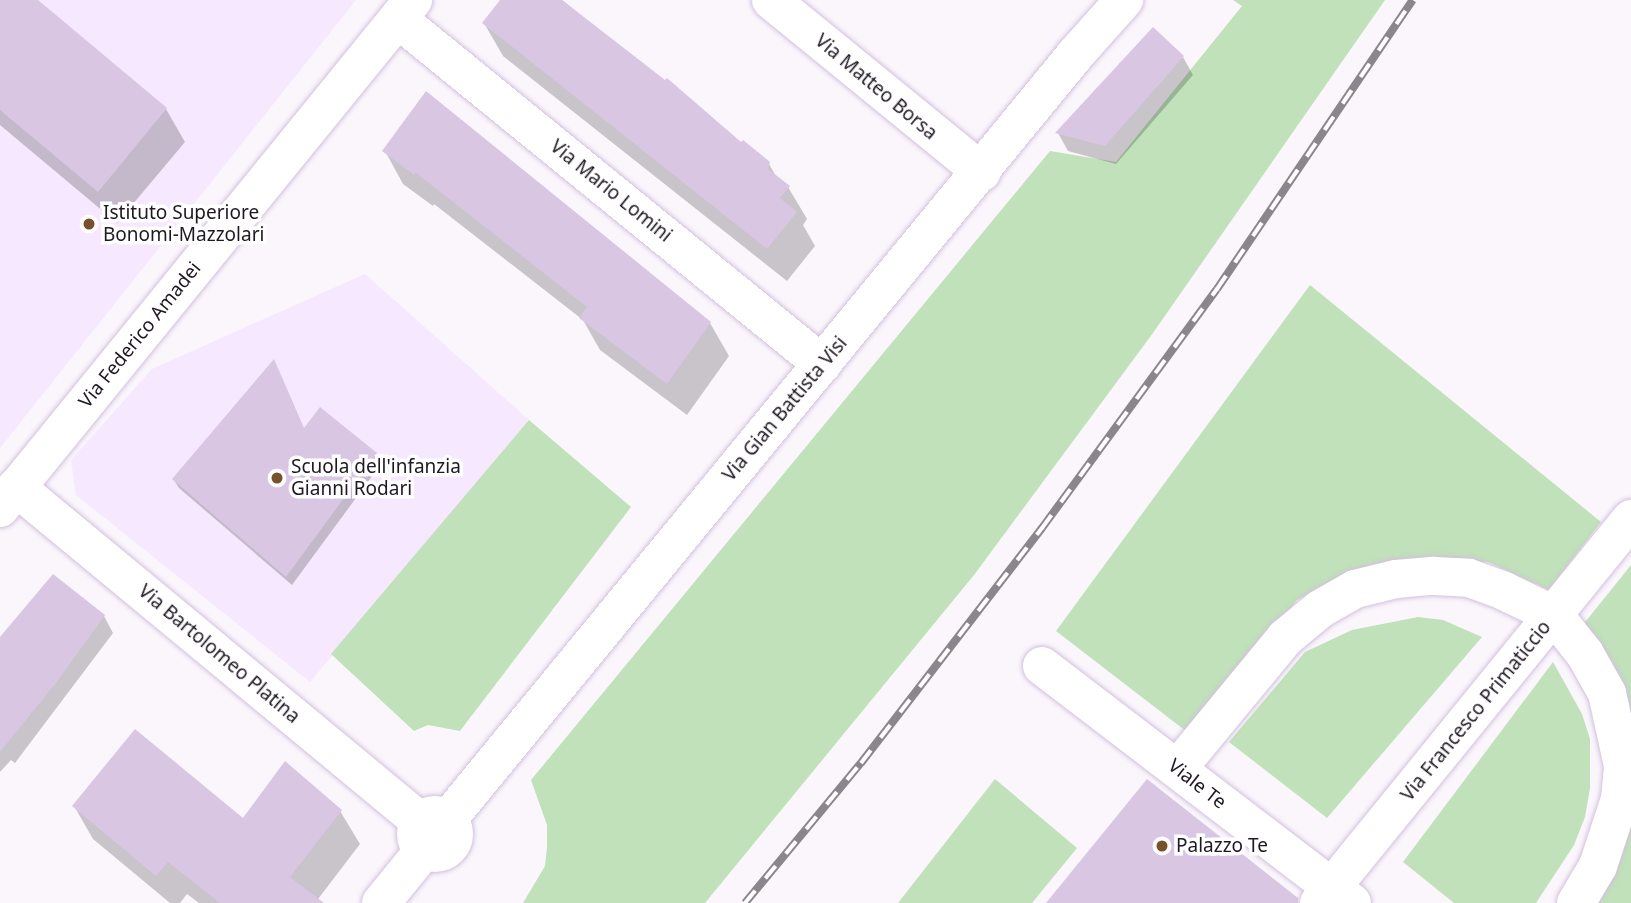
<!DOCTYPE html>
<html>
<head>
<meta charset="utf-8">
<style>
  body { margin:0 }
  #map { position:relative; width:1631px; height:903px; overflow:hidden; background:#faf6fc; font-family:"Noto Sans",sans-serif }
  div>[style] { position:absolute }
  .built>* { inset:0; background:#f6e8fe }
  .green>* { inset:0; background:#c0e1b9 }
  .shadow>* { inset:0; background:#0003 }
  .building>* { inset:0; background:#d8c6e3 }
  .roads { filter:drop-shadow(0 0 2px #d3c0de) drop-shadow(0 0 2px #d3c0de) }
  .minor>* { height:38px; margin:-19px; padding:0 19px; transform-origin:19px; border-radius:19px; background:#fff }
  .minor>.ring { margin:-19px; padding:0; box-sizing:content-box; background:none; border:38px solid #fff; border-radius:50% }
  .rail>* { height:8px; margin-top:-4px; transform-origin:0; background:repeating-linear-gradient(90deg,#fff 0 16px,#8b858d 0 32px); box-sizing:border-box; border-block:2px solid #8b858d }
  .dots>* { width:19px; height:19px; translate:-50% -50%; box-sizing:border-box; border:4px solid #fff; border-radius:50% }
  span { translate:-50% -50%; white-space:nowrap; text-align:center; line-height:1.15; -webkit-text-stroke:7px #fff; paint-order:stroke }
  .street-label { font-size:19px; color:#1f1822 }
  .poi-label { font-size:19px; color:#1f1822 }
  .left { translate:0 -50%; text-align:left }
</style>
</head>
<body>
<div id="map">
  <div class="built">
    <div style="clip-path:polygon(0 0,356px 0,0 448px)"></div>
    <div style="clip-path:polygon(365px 274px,529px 420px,310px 682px,76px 495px,71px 460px,152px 369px)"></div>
  </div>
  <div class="green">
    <div style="clip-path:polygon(1233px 0,1385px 0,1153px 333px,974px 575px,705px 903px,523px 903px,545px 866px,547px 847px,547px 825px,531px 780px,1050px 151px,1116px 162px,1242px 6px)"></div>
    <div style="clip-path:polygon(1310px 285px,1601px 522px,1549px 590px,1488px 562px,1421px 558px,1358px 569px,1297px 600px,1191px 735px,1056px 631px)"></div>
    <div style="clip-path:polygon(529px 420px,631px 507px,460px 731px,428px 725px,414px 731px,331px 654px)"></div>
    <div style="clip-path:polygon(1631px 565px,1631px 722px,1582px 626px)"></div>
    <div style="clip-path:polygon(1418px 617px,1443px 620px,1482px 637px,1327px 818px,1229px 742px,1305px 652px,1352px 630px)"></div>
    <div style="clip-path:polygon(1553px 662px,1582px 714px,1590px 739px,1590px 788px,1585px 817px,1574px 845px,1536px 903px,1454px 903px,1403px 862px)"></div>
    <div style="clip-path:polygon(995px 779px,1077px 848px,1032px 903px,898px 903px)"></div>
    <div style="clip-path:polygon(1631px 822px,1631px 903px,1595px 903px)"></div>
  </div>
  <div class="shadow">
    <div style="clip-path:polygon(0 0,35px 0,166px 109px,185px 142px,117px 223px,0 125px)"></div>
    <div style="clip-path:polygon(502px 0,562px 0,741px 145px,769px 164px,777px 178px,788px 187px,807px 219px,803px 225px,815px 246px,787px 281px,503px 56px,484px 23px)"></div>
    <div style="clip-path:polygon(1183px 57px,1193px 75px,1116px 164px,1068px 151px,1058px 133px)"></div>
    <div style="clip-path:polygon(426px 94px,710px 323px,729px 356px,687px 415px,600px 350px,583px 320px,434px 204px,433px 206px,403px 184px,385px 151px)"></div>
    <div style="clip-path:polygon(304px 430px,376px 455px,381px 464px,292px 585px,179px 488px,174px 480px)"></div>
    <div style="clip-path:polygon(104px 616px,113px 633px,15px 763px,11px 760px,0 772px,0 648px)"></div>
    <div style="clip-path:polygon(74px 806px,243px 820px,340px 811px,360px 844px,315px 903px,199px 903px,187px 894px,180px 903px,170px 903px,93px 839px)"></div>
  </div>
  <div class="building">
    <div style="clip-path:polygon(0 0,38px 0,167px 108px,98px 192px,0 110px)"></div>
    <div style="clip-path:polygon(500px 0,562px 0,665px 80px,667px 78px,741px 142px,743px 140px,770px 162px,768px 169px,790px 186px,780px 198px,797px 212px,767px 249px,482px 23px)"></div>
    <div style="clip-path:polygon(1153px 27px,1184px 56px,1105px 146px,1055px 133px)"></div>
    <div style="clip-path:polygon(426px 91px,711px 322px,667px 384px,579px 318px,587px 307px,415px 172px,414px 175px,382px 151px)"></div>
    <div style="clip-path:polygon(274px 359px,304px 428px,320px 407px,377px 453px,286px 577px,172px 479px)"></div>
    <div style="clip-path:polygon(53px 574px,105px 615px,56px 683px,0 752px,0 637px)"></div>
    <div style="clip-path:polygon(135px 729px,243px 818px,285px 761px,342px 810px,290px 877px,324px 903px,220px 903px,168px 862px,156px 876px,72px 806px)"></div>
    <div style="clip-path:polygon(1147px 779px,1298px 898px,1298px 903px,1046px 903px)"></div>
  </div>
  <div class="roads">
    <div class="minor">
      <div style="left:771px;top:0;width:272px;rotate:39.2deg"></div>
      <div style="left:398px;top:19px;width:547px;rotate:39.13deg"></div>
      <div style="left:16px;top:487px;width:526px;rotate:39.6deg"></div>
      <div style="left:0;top:508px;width:655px;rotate:-50.89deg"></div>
      <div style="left:1042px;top:666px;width:390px;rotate:37.4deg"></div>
      <div style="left:1178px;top:768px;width:168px;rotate:-50.5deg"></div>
      <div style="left:1285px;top:638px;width:45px;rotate:-39.6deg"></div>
      <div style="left:1320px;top:609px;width:40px;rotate:-29.7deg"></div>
      <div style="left:1355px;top:589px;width:42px;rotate:-13.7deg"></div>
      <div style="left:1396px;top:579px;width:38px;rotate:-5deg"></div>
      <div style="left:1434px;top:576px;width:35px;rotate:3deg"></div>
      <div style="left:1469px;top:578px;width:37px;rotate:20deg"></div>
      <div style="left:1504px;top:591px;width:55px;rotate:25.6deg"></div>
      <div style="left:1554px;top:615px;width:50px;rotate:51.5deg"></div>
      <div style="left:1585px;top:654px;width:45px;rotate:60.6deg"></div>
      <div style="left:1607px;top:693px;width:75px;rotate:77.6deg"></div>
      <div style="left:1623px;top:766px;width:33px;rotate:95deg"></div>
      <div style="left:1620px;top:799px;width:71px;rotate:108.2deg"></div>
      <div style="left:1598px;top:866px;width:43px;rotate:120.7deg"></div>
      <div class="ring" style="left:416px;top:815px;width:0;height:0"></div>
      <div style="left:448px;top:819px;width:988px;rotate:-50.62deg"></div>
      <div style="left:1075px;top:55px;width:74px;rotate:-48.3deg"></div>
      <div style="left:381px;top:903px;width:68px;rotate:-50.9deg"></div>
      <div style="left:1319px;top:903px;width:495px;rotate:-50.9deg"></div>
    </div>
  </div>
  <div class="rail">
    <div style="left:745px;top:903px;width:182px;rotate:-50.4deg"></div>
    <div style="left:861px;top:763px;width:297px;rotate:-52.4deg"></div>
    <div style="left:1042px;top:528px;width:296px;rotate:-53.8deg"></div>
    <div style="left:1217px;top:289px;width:349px;rotate:-55.9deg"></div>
  </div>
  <div class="dots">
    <div style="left:89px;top:224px;background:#76512c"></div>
    <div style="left:277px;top:478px;background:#76512c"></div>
    <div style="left:1162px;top:846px;background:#76512c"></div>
  </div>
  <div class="street-label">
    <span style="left:876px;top:87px;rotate:40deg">Via Matteo Borsa</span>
    <span style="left:611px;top:191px;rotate:39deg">Via Mario Lomini</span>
    <span style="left:140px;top:335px;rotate:-51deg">Via Federico Amadei</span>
    <span style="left:785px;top:409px;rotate:-50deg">Via Gian Battista Visi</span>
    <span style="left:219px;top:654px;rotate:40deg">Via Bartolomeo Platina</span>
    <span style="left:1476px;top:711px;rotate:-51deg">Via Francesco Primaticcio</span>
    <span style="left:1197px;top:784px;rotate:38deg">Viale Te</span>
  </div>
  <div class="poi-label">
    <span class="left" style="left:103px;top:224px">Istituto Superiore<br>Bonomi-Mazzolari</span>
    <span class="left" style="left:291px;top:478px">Scuola dell'infanzia<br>Gianni Rodari</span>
    <span class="left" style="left:1176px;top:846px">Palazzo Te</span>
  </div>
</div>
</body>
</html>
